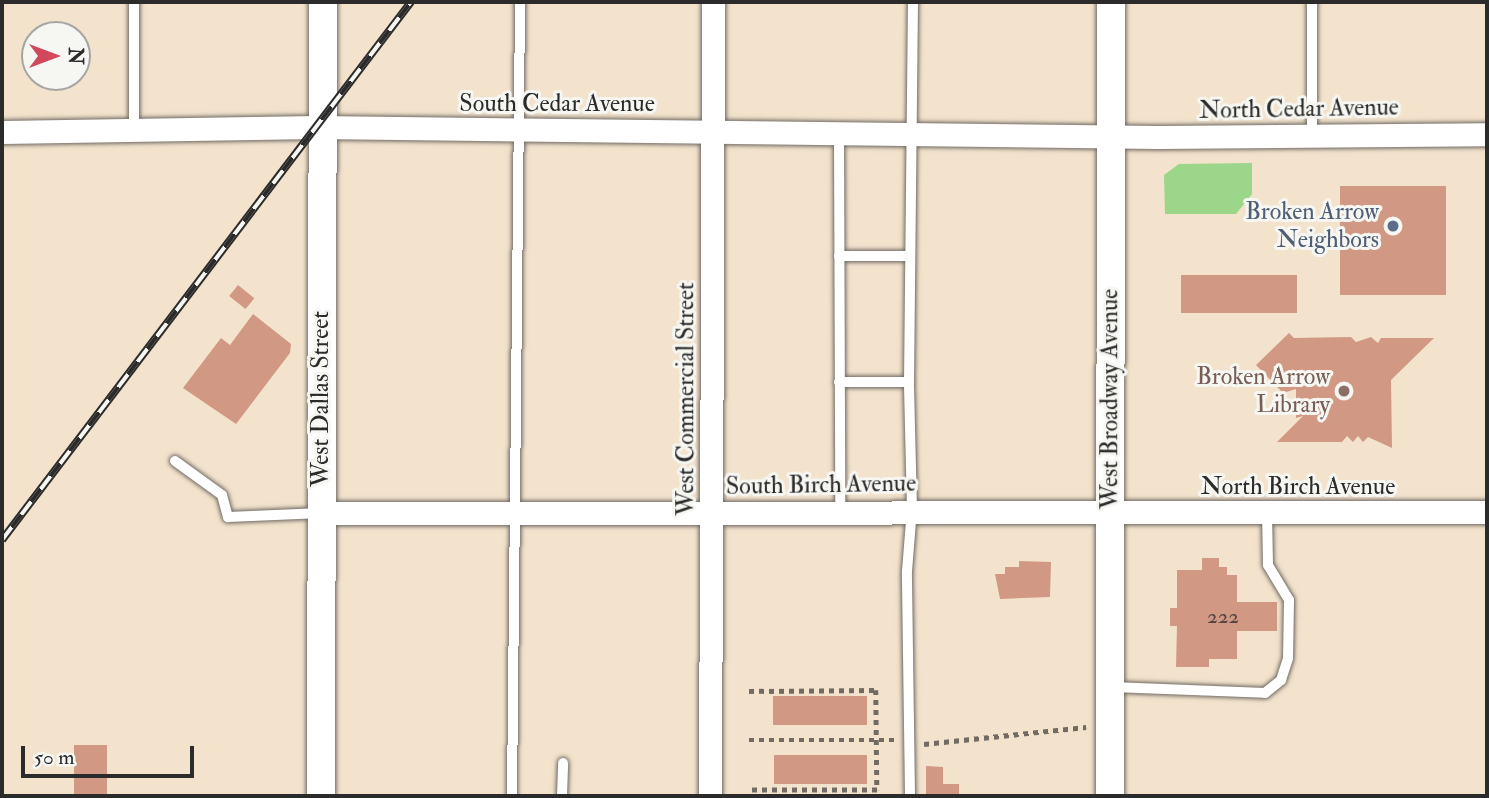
<!DOCTYPE html>
<html>
<head>
<meta charset="utf-8">
<style>
  body { margin:0 }
  #map { position:relative; width:1489px; height:798px; overflow:hidden; background:#f3e3cd; font-family:"IM FELL Double Pica",serif }
  div>[style] { position:absolute }
  .green>* { inset:0; background:#9bd68a }
  .building>* { inset:0; background:#d19883; transform-origin:0 0 }
  .path>* { height:4.5px; margin-top:-2.25px; transform-origin:0; background:repeating-linear-gradient(90deg,#716b64 0 5px,transparent 0 10px) }
  .roads { filter:drop-shadow(0 0 2px #716b64) drop-shadow(0 0 2px #716b64) }
  .service>* { height:10px; margin:-5px; padding:0 5px; transform-origin:5px; border-radius:5px; background:#fff }
  .minor>* { height:23px; margin:-11.5px; padding:0 11.5px; transform-origin:11.5px; border-radius:11.5px; background:#fff }
  .tertiary>* { height:28px; margin:-14px; padding:0 14px; transform-origin:14px; border-radius:14px; background:#fff }
  .rail>* { height:8px; margin-top:-4px; transform-origin:0; background:repeating-linear-gradient(90deg,#f6f6f2 0 16px,#2b2b2b 0 32px); box-sizing:border-box; border-block:2px solid #2b2b2b }
  .dots>* { width:19px; height:19px; translate:-50% -50%; box-sizing:border-box; border:4px solid #f6f6f2; border-radius:50% }
  span { translate:-50% -50%; white-space:nowrap; text-align:center; line-height:1.15; -webkit-text-stroke:6px #f6f6f2; paint-order:stroke }
  .number-label { font-size:21px; color:#544641 }
  .number-label span { -webkit-text-stroke-width:0 }
  .street-label { font-size:24px; color:#2b2b2b }
  .service-label { font-size:24px; color:#4e5e75 }
  .right { translate:-100% -50%; text-align:right }
  .education-label { font-size:24px; color:#785e54 }
  .frame { position:absolute; inset:0; border:4px solid #2b2b2b; pointer-events:none }
  .north { position:absolute; left:21px; top:21px; width:70px; height:70px; box-sizing:border-box; background:#f6f6f2; border:2px solid #a5a5a2; border-radius:50%; rotate:90deg; font-size:19px; font-weight:700; line-height:28px; text-align:center; color:#2b2b2b }
  .north::after { content:''; display:block; margin:auto; width:24px; height:32px; background:#d1495b; clip-path:polygon(50% 0,100% 100%,50% 72%,0 100%) }
  .scale { position:absolute; left:21px; top:746px; width:173px; height:32px; box-sizing:border-box; border:4px solid #2b2b2b; border-top:0; padding-left:9px; font-size:21px; line-height:24px; white-space:nowrap; color:#2b2b2b; -webkit-text-stroke:5px #f6f6f2; paint-order:stroke }
</style>
</head>
<body>
<div id="map">
  <div class="green">
    <div style="clip-path:polygon(1252px 163px,1252px 194px,1236px 214px,1165px 214px,1164px 175px,1179px 164px)"></div>
  </div>
  <div class="building">
    <div style="left:1446px;top:186px;width:109px;height:106px;rotate:90deg"></div>
    <div style="left:1181px;top:275px;width:116px;height:38px"></div>
    <div style="left:238px;top:285px;width:21px;height:14px;rotate:39deg"></div>
    <div style="clip-path:polygon(253px 314px,291px 344px,290px 353px,236px 424px,183px 388px,221px 338px,230px 345px)"></div>
    <div style="clip-path:polygon(1289px 333px,1294px 338px,1351px 337px,1356px 342px,1371px 337px,1378px 343px,1381px 338px,1434px 338px,1391px 380px,1392px 448px,1368px 437px,1363px 442px,1358px 436px,1353px 442px,1347px 436px,1342px 442px,1277px 442px,1303px 416px,1296px 418px,1296px 389px,1283px 393px,1256px 365px)"></div>
    <div style="clip-path:polygon(1202px 558px,1219px 558px,1219px 567px,1227px 567px,1227px 575px,1237px 575px,1237px 602px,1277px 602px,1277px 631px,1237px 631px,1237px 659px,1209px 659px,1209px 667px,1176px 667px,1177px 626px,1170px 626px,1170px 608px,1177px 608px,1177px 570px,1202px 570px)"></div>
    <div style="clip-path:polygon(1019px 561px,1051px 562px,1050px 597px,1000px 599px,995px 574px,1005px 574px,1005px 567px,1019px 567px)"></div>
    <div style="left:773px;top:696px;width:94px;height:29px"></div>
    <div style="left:74px;top:745px;width:33px;height:51px"></div>
    <div style="left:867px;top:755px;width:29px;height:93px;rotate:90deg"></div>
    <div style="clip-path:polygon(926px 766px,943px 767px,943px 784px,959px 784px,959px 796px,926px 796px)"></div>
  </div>
  <div class="path">
    <div style="left:749px;top:691px;width:127px;rotate:-0.5deg"></div>
    <div style="left:876px;top:690px;width:100px;rotate:89.4deg"></div>
    <div style="left:877px;top:790px;width:128px;rotate:180deg"></div>
    <div style="left:749px;top:740px;width:147px"></div>
    <div style="left:924px;top:744px;width:163px;rotate:-6deg"></div>
  </div>
  <div class="roads">
    <div class="service">
      <div style="left:134px;top:130px;width:128px;rotate:-90deg"></div>
      <div style="left:839px;top:134px;width:376px;rotate:89.8deg"></div>
      <div style="left:1312px;top:135px;width:133px;rotate:-90deg"></div>
      <div style="left:839px;top:256px;width:70px"></div>
      <div style="left:839px;top:382px;width:70px"></div>
      <div style="left:175px;top:461px;width:58px;rotate:35.9deg"></div>
      <div style="left:222px;top:495px;width:23px;rotate:75deg"></div>
      <div style="left:228px;top:517px;width:94px;rotate:-2.4deg"></div>
      <div style="left:1112px;top:687px;width:153px;rotate:2.2deg"></div>
      <div style="left:1265px;top:693px;width:21px;rotate:-39deg"></div>
      <div style="left:1281px;top:680px;width:23px;rotate:-72deg"></div>
      <div style="left:1288px;top:658px;width:58px;rotate:-89deg"></div>
      <div style="left:1289px;top:600px;width:41px;rotate:-121deg"></div>
      <div style="left:1268px;top:565px;width:51px;rotate:-91.1deg"></div>
      <div style="left:512px;top:796px;width:794px;rotate:-89.42deg"></div>
      <div style="left:562px;top:796px;width:33px;rotate:-88deg"></div>
      <div style="left:910px;top:796px;width:225px;rotate:-90.8deg"></div>
      <div style="left:907px;top:571px;width:62px;rotate:-85.4deg"></div>
      <div style="left:912px;top:509px;width:127px;rotate:-91.4deg"></div>
      <div style="left:909px;top:382px;width:380px;rotate:-89.4deg"></div>
    </div>
    <div class="minor">
      <div style="left:2px;top:132px;width:314px;rotate:-0.9deg"></div>
      <div style="left:316px;top:127px;width:842px;rotate:0.68deg"></div>
      <div style="left:1158px;top:137px;width:329px;rotate:-0.5deg"></div>
      <div style="left:322px;top:513px;width:1165px;rotate:-0.05deg"></div>
      <div style="left:710px;top:796px;width:794px;rotate:-89.78deg"></div>
    </div>
    <div class="tertiary">
      <div style="left:321px;top:796px;width:794px;rotate:-89.86deg"></div>
      <div style="left:1110px;top:796px;width:794px;rotate:-89.93deg"></div>
    </div>
  </div>
  <div class="rail">
    <div style="left:2px;top:540px;width:676px;rotate:-52.76deg"></div>
  </div>
  <div class="dots">
    <div style="left:1393px;top:226px;background:#5c6f8a"></div>
    <div style="left:1344px;top:391px;background:#8d6e63"></div>
  </div>
  <div class="number-label">
    <span style="left:1223px;top:617px">222</span>
  </div>
  <div class="street-label">
    <span style="left:557px;top:104px">South Cedar Avenue</span>
    <span style="left:1299px;top:109px;rotate:-1deg">North Cedar Avenue</span>
    <span style="left:321px;top:399px;rotate:-90deg">West Dallas Street</span>
    <span style="left:686px;top:399px;rotate:-90deg">West Commercial Street</span>
    <span style="left:1110px;top:399px;rotate:-90deg">West Broadway Avenue</span>
    <span style="left:821px;top:485px;rotate:-1deg">South Birch Avenue</span>
    <span style="left:1298px;top:487px">North Birch Avenue</span>
  </div>
  <div class="service-label">
    <span class="right" style="left:1379px;top:226px">Broken Arrow<br>Neighbors</span>
  </div>
  <div class="education-label">
    <span class="right" style="left:1330px;top:391px">Broken Arrow<br>Library</span>
  </div>
  <div class="frame"></div>
  <div class="north">N</div>
  <div class="scale">50 m</div>
</div>
</body>
</html>
